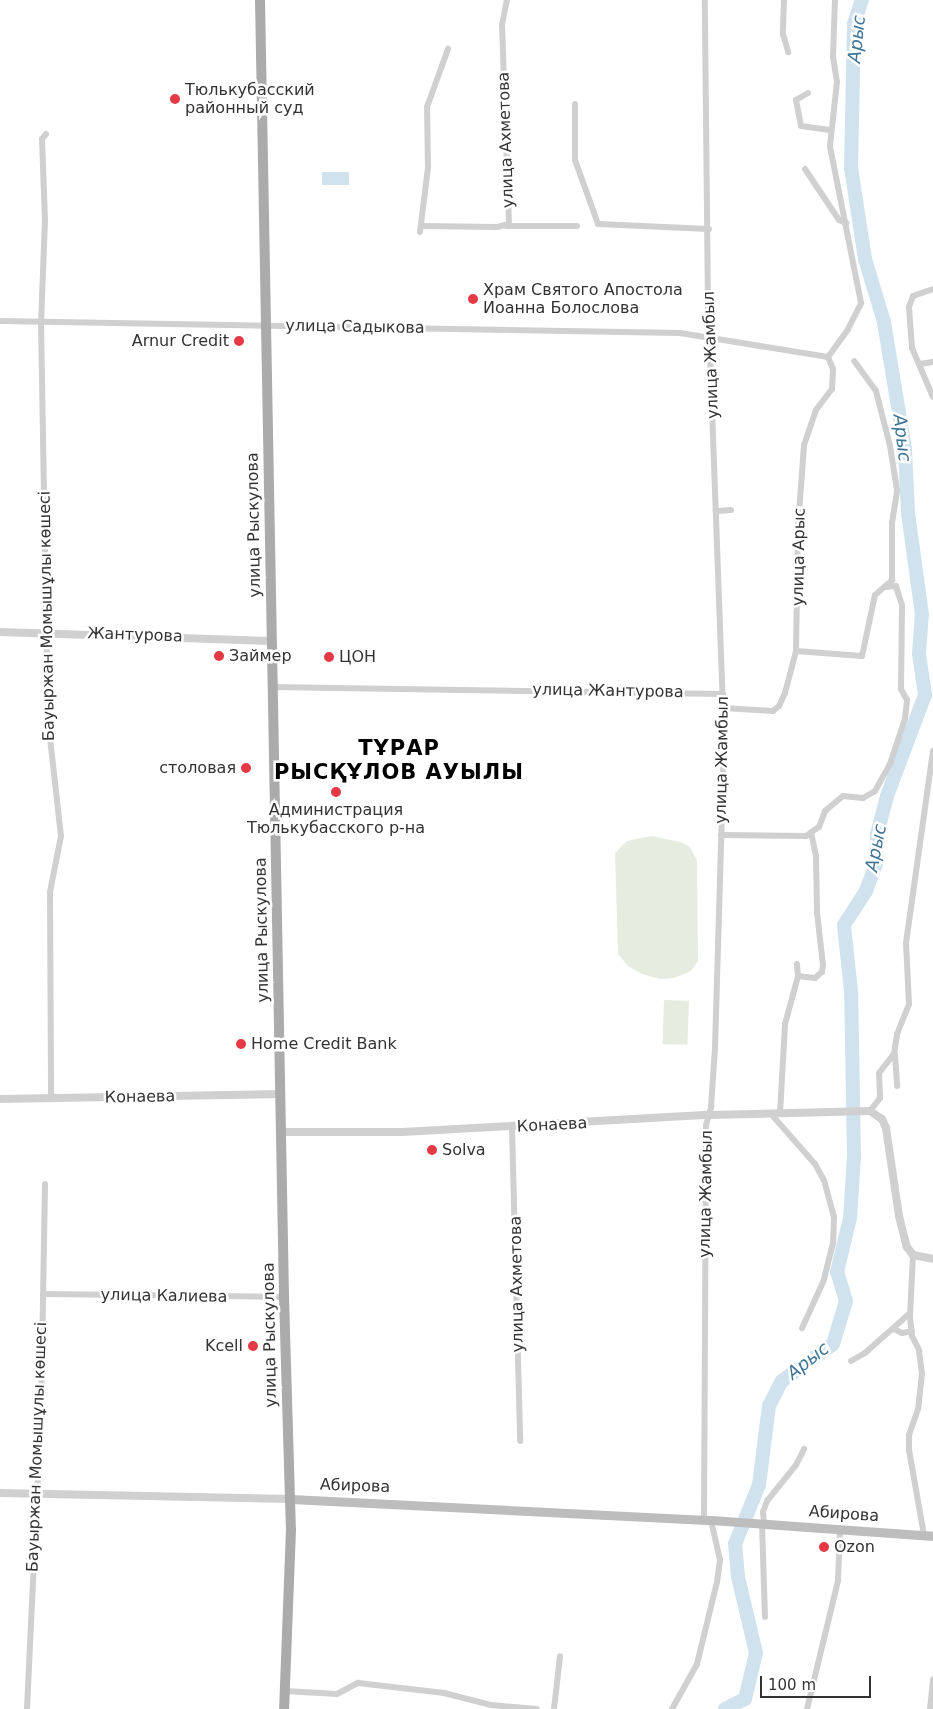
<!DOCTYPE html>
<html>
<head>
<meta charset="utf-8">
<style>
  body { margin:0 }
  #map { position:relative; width:933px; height:1709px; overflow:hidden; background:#fff; font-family:"DejaVu Sans",sans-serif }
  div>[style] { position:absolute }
  .green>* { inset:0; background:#e6ecdf; transform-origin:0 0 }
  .water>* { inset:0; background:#cfe2ee; transform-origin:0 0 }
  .river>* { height:14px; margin:-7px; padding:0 7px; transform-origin:7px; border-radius:7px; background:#cfe2ee }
  .minor>* { height:6px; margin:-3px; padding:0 3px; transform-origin:3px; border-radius:3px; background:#d0d0d0 }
  .tertiary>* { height:8px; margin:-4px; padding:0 4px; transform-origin:4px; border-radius:4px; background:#d0d0d0 }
  .secondary>* { height:9px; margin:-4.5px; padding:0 4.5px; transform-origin:4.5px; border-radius:4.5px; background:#bdbdbd }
  .primary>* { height:10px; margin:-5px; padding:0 5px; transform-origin:5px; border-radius:5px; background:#ababab }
  .dots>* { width:14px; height:14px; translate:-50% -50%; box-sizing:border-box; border:2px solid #fff; border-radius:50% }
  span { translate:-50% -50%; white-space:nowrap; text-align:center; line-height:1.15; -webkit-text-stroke:5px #fff; paint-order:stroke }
  .poi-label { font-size:16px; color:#333 }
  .left { translate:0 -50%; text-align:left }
  .right { translate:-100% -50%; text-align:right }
  .street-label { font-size:16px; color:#333 }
  .water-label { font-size:18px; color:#3f7597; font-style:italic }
  .district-label { font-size:21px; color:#000; font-weight:700; letter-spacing:1px }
  .scale { position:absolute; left:760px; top:1676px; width:111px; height:22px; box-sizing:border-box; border:2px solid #333; border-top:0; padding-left:6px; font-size:15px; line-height:18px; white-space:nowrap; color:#333; -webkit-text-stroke:4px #fff; paint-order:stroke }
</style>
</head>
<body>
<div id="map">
  <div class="green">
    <div style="clip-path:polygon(651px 836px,680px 842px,689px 846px,697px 860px,698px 961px,691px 971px,674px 978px,660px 979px,642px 974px,628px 966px,618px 954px,615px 853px,627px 841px)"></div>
    <div style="left:664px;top:1000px;width:25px;height:44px;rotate:2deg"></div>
  </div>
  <div class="water">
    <div style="left:322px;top:172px;width:27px;height:13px"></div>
  </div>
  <div class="river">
    <div style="left:725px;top:1709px;width:22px;rotate:-27deg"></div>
    <div style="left:745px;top:1699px;width:47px;rotate:-76.6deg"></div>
    <div style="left:756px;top:1653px;width:78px;rotate:-103.3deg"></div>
    <div style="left:738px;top:1577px;width:33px;rotate:-95deg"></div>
    <div style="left:735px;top:1544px;width:64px;rotate:-67.9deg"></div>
    <div style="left:759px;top:1485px;width:80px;rotate:-82.8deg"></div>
    <div style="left:769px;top:1406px;width:28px;rotate:-63deg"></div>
    <div style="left:782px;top:1381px;width:63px;rotate:-36deg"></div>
    <div style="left:833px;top:1344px;width:45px;rotate:-73.2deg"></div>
    <div style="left:846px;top:1301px;width:30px;rotate:-107deg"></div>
    <div style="left:837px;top:1272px;width:56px;rotate:-76.5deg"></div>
    <div style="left:850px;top:1218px;width:62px;rotate:-86.3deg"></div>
    <div style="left:854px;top:1156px;width:165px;rotate:-91deg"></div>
    <div style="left:851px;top:991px;width:66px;rotate:-96.1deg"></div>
    <div style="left:844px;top:925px;width:40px;rotate:-57.1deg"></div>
    <div style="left:866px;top:891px;width:30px;rotate:-70deg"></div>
    <div style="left:876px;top:863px;width:29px;rotate:-88deg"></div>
    <div style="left:877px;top:834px;width:39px;rotate:-75deg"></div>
    <div style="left:887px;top:796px;width:108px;rotate:-69.4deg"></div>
    <div style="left:925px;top:695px;width:41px;rotate:-98.3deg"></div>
    <div style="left:919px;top:654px;width:39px;rotate:-86deg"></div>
    <div style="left:922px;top:615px;width:103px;rotate:-97.8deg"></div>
    <div style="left:908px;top:513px;width:64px;rotate:-92.7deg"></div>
    <div style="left:905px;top:449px;width:129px;rotate:-99.4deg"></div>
    <div style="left:884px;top:322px;width:66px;rotate:-106.8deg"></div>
    <div style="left:865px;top:259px;width:92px;rotate:-98.7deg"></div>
    <div style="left:851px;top:168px;width:144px;rotate:-88.8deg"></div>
    <div style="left:854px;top:24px;width:25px;rotate:-72deg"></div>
  </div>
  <div class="minor">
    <div style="left:784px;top:0;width:34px;rotate:92deg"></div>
    <div style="left:783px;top:34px;width:19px;rotate:74deg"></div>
    <div style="left:808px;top:93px;width:14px;rotate:150deg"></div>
    <div style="left:796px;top:100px;width:26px;rotate:79deg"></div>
    <div style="left:801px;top:126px;width:29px;rotate:8deg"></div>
    <div style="left:575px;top:104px;width:56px;rotate:90deg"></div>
    <div style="left:575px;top:160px;width:68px;rotate:70.2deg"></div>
    <div style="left:598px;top:224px;width:111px;rotate:2.6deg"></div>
    <div style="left:46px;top:134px;width:6px;rotate:129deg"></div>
    <div style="left:42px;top:139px;width:81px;rotate:87.9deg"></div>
    <div style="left:45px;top:220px;width:102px;rotate:92.2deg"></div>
    <div style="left:41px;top:322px;width:330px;rotate:89deg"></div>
    <div style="left:47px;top:652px;width:86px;rotate:88deg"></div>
    <div style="left:50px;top:738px;width:99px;rotate:83.6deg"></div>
    <div style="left:61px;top:836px;width:57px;rotate:101.1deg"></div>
    <div style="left:50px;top:892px;width:206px;rotate:89.7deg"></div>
    <div style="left:805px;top:169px;width:61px;rotate:56.3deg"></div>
    <div style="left:839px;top:220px;width:8px;rotate:23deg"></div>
    <div style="left:422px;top:226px;width:75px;rotate:0.8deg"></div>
    <div style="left:497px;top:227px;width:12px;rotate:-14deg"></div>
    <div style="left:509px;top:224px;width:199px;rotate:-92deg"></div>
    <div style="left:502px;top:25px;width:25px;rotate:-79deg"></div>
    <div style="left:506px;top:226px;width:71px"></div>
    <div style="left:420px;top:232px;width:64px;rotate:-82.9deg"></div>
    <div style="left:428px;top:168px;width:61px;rotate:-90.9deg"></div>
    <div style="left:427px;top:107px;width:62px;rotate:-70.1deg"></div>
    <div style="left:933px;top:289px;width:21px;rotate:161deg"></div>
    <div style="left:913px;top:296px;width:12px;rotate:110deg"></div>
    <div style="left:909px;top:307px;width:41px;rotate:85.8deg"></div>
    <div style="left:912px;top:348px;width:53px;rotate:66.8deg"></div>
    <div style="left:0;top:321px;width:680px;rotate:1.01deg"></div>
    <div style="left:680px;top:333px;width:150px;rotate:9.2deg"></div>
    <div style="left:828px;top:357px;width:34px;rotate:-54deg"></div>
    <div style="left:848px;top:329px;width:29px;rotate:-63deg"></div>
    <div style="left:861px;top:303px;width:160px;rotate:-101.2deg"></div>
    <div style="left:830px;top:146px;width:64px;rotate:-83.8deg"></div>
    <div style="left:837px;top:82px;width:25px;rotate:-99deg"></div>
    <div style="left:833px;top:57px;width:57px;rotate:-88deg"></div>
    <div style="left:920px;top:364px;width:13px;rotate:-9deg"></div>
    <div style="left:718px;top:511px;width:13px;rotate:-4deg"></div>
    <div style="left:796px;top:651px;width:66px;rotate:4.3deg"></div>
    <div style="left:862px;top:656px;width:62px;rotate:-78deg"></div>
    <div style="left:875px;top:595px;width:23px;rotate:-41deg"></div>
    <div style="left:892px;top:580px;width:57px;rotate:-90deg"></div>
    <div style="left:892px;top:523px;width:33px;rotate:-81deg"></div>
    <div style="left:897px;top:490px;width:45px;rotate:-99deg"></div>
    <div style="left:890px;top:446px;width:57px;rotate:-104.3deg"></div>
    <div style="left:876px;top:391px;width:37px;rotate:-126deg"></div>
    <div style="left:272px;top:687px;width:451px;rotate:0.9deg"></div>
    <div style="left:724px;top:708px;width:49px;rotate:3.5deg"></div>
    <div style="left:773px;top:711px;width:8px;rotate:-40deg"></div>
    <div style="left:779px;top:706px;width:14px;rotate:-65deg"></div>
    <div style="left:785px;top:693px;width:43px;rotate:-75.3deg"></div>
    <div style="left:796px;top:651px;width:124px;rotate:-89.1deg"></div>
    <div style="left:798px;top:527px;width:82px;rotate:-85.8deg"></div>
    <div style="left:804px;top:445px;width:37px;rotate:-71deg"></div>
    <div style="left:816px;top:410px;width:26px;rotate:-53deg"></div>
    <div style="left:832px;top:389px;width:20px;rotate:-87deg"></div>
    <div style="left:833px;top:369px;width:13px;rotate:-113deg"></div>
    <div style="left:721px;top:835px;width:85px;rotate:0.7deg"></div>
    <div style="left:806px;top:836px;width:16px;rotate:-35deg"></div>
    <div style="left:819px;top:827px;width:17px;rotate:-69deg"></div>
    <div style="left:825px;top:811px;width:23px;rotate:-40deg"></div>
    <div style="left:843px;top:796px;width:20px;rotate:6deg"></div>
    <div style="left:863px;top:798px;width:14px;rotate:-30deg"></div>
    <div style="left:875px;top:791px;width:31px;rotate:-61deg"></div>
    <div style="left:890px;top:764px;width:47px;rotate:-71.6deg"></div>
    <div style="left:905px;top:719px;width:19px;rotate:-84deg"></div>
    <div style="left:907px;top:700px;width:13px;rotate:-119deg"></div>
    <div style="left:901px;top:689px;width:84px;rotate:-89.3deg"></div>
    <div style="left:902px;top:605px;width:20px;rotate:-108deg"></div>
    <div style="left:896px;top:586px;width:10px;rotate:174deg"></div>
    <div style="left:798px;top:976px;width:17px;rotate:7deg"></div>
    <div style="left:815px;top:978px;width:9px;rotate:-41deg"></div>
    <div style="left:822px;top:972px;width:7px;rotate:-82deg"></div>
    <div style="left:823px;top:965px;width:53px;rotate:-96.5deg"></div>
    <div style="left:817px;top:912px;width:56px;rotate:-91deg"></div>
    <div style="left:816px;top:856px;width:24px;rotate:-102deg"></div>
    <div style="left:895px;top:1055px;width:31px;rotate:86deg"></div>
    <div style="left:870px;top:1111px;width:16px;rotate:-52deg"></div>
    <div style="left:880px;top:1098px;width:25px;rotate:-92deg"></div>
    <div style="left:879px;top:1073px;width:24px;rotate:-52deg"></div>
    <div style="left:894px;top:1054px;width:20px;rotate:-81deg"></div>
    <div style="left:897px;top:1034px;width:32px;rotate:-68deg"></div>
    <div style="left:909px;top:1004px;width:61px;rotate:-92.8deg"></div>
    <div style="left:906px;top:943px;width:194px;rotate:-82deg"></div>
    <div style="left:771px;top:1114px;width:67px;rotate:48.7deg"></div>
    <div style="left:815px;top:1164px;width:18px;rotate:61deg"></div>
    <div style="left:824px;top:1180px;width:38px;rotate:75deg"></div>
    <div style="left:834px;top:1217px;width:26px;rotate:92deg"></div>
    <div style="left:833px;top:1243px;width:38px;rotate:104deg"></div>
    <div style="left:824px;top:1280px;width:53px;rotate:114.6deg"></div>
    <div style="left:780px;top:1114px;width:90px;rotate:-86.8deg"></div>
    <div style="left:785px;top:1024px;width:50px;rotate:-74.8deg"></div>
    <div style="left:798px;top:976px;width:12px;rotate:-95deg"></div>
    <div style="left:512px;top:1128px;width:313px;rotate:88.5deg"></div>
    <div style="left:913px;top:1255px;width:62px;rotate:92.8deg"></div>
    <div style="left:910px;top:1317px;width:19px;rotate:84deg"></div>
    <div style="left:912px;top:1336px;width:16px;rotate:63deg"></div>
    <div style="left:919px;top:1350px;width:23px;rotate:83deg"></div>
    <div style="left:922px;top:1373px;width:36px;rotate:96deg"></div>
    <div style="left:918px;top:1409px;width:28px;rotate:109deg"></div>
    <div style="left:909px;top:1435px;width:15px;rotate:90deg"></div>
    <div style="left:909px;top:1450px;width:86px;rotate:80deg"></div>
    <div style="left:43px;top:1294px;width:241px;rotate:0.7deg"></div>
    <div style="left:894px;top:1329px;width:9px;rotate:27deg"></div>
    <div style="left:902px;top:1333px;width:10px;rotate:-11deg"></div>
    <div style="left:851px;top:1361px;width:16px;rotate:-30deg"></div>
    <div style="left:865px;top:1353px;width:60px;rotate:-41.6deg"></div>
    <div style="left:704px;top:1520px;width:395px;rotate:-89.7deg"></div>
    <div style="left:706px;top:1125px;width:19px;rotate:-74deg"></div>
    <div style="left:711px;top:1107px;width:59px;rotate:-86.1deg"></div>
    <div style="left:715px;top:1048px;width:312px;rotate:-88.3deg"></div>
    <div style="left:724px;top:736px;width:428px;rotate:-92.1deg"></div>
    <div style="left:708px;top:308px;width:308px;rotate:-90.6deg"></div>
    <div style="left:762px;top:1523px;width:94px;rotate:88.2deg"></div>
    <div style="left:764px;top:1523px;width:11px;rotate:-95deg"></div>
    <div style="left:763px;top:1512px;width:12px;rotate:-70deg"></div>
    <div style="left:767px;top:1501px;width:46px;rotate:-51.1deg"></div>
    <div style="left:796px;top:1465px;width:18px;rotate:-63deg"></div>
    <div style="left:285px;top:1691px;width:52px;rotate:3.3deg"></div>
    <div style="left:337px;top:1694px;width:24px;rotate:-28deg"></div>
    <div style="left:358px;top:1683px;width:87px;rotate:6.6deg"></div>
    <div style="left:444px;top:1693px;width:49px;rotate:14.3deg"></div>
    <div style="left:491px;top:1705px;width:46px;rotate:5deg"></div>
    <div style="left:27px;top:1709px;width:295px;rotate:-87.3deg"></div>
    <div style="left:41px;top:1414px;width:230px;rotate:-89deg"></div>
    <div style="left:554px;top:1709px;width:53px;rotate:-83.5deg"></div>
    <div style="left:672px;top:1709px;width:51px;rotate:-60.9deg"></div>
    <div style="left:697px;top:1664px;width:84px;rotate:-76.3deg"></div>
    <div style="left:717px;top:1582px;width:22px;rotate:-82deg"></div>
    <div style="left:720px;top:1560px;width:41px;rotate:-102.7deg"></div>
    <div style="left:807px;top:1709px;width:132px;rotate:-76.4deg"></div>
    <div style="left:838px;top:1581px;width:52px;rotate:-87.8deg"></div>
    <div style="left:930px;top:1709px;width:30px;rotate:-84deg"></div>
  </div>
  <div class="tertiary">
    <div style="left:0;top:632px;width:271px;rotate:1.9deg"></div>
    <div style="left:0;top:1099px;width:280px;rotate:-1deg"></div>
    <div style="left:281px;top:1132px;width:121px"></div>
    <div style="left:402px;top:1132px;width:307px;rotate:-3.2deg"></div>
    <div style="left:709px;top:1115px;width:161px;rotate:-1.4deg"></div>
    <div style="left:870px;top:1111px;width:14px;rotate:34deg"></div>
    <div style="left:882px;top:1119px;width:10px;rotate:66deg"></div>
    <div style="left:886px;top:1128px;width:89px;rotate:81.6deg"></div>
    <div style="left:899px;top:1216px;width:32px;rotate:76deg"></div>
    <div style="left:907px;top:1247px;width:10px;rotate:53deg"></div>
    <div style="left:913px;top:1255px;width:20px;rotate:11deg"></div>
    <div style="left:0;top:1493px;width:291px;rotate:1.2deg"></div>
  </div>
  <div class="secondary">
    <div style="left:291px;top:1499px;width:421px;rotate:2.9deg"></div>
    <div style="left:711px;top:1520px;width:223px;rotate:4.1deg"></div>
  </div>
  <div class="primary">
    <div style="left:260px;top:0;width:1297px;rotate:88.94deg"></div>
    <div style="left:284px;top:1297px;width:232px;rotate:88.3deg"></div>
    <div style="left:291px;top:1529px;width:180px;rotate:92.2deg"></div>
  </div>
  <div class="dots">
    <div style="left:175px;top:99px;background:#e63946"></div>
    <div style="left:473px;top:299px;background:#e63946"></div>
    <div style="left:239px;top:341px;background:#e63946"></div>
    <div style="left:219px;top:656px;background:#e63946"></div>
    <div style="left:329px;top:657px;background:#e63946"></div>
    <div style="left:246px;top:768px;background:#e63946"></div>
    <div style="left:336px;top:792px;background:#e63946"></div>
    <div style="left:241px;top:1044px;background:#e63946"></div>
    <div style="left:432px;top:1150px;background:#e63946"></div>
    <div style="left:253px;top:1346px;background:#e63946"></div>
    <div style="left:824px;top:1547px;background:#e63946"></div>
  </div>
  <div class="poi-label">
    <span class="left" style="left:185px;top:99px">Тюлькубасский<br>районный суд</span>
    <span class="left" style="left:483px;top:299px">Храм Святого Апостола<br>Иоанна Болослова</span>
    <span class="right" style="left:229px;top:341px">Arnur Credit</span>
    <span class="left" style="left:229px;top:656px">Займер</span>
    <span class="left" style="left:339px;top:657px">ЦОН</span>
    <span class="right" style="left:236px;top:768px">столовая</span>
    <span style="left:336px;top:819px">Администрация<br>Тюлькубасского р-на</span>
    <span class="left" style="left:251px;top:1044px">Home Credit Bank</span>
    <span class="left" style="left:442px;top:1150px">Solva</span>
    <span class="right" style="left:243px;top:1346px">Kcell</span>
    <span class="left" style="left:834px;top:1547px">Ozon</span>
  </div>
  <div class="street-label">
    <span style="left:506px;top:140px;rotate:-92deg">улица Ахметова</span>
    <span style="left:355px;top:327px;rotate:1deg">улица Садыкова</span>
    <span style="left:711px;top:355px;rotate:-92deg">улица Жамбыл</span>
    <span style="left:254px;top:525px;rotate:-91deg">улица Рыскулова</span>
    <span style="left:799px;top:557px;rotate:-89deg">улица Арыс</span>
    <span style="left:47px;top:616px;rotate:-91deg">Бауыржан Момышұлы көшесі</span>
    <span style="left:135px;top:635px;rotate:2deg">Жантурова</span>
    <span style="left:608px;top:691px;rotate:1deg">улица Жантурова</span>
    <span style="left:722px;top:760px;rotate:-89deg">улица Жамбыл</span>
    <span style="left:262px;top:930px;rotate:-91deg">улица Рыскулова</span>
    <span style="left:140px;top:1097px;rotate:-1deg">Конаева</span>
    <span style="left:552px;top:1125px;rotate:-3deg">Конаева</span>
    <span style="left:706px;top:1194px;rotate:-89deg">улица Жамбыл</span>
    <span style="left:517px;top:1284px;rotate:-91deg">улица Ахметова</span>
    <span style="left:164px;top:1296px;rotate:1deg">улица Калиева</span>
    <span style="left:270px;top:1335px;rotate:-91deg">улица Рыскулова</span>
    <span style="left:37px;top:1447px;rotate:-88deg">Бауыржан Момышұлы көшесі</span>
    <span style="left:355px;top:1486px;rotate:2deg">Абирова</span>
    <span style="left:844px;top:1514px;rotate:4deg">Абирова</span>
  </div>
  <div class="water-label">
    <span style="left:857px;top:39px;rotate:-84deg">Арыс</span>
    <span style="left:902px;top:438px;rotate:83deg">Арыс</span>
    <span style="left:876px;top:848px;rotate:-79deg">Арыс</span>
    <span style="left:808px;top:1361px;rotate:-38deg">Арыс</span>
  </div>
  <div class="district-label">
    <span style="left:399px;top:760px">ТҰРАР<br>РЫСҚҰЛОВ АУЫЛЫ</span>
  </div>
  <div class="scale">100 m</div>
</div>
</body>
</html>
